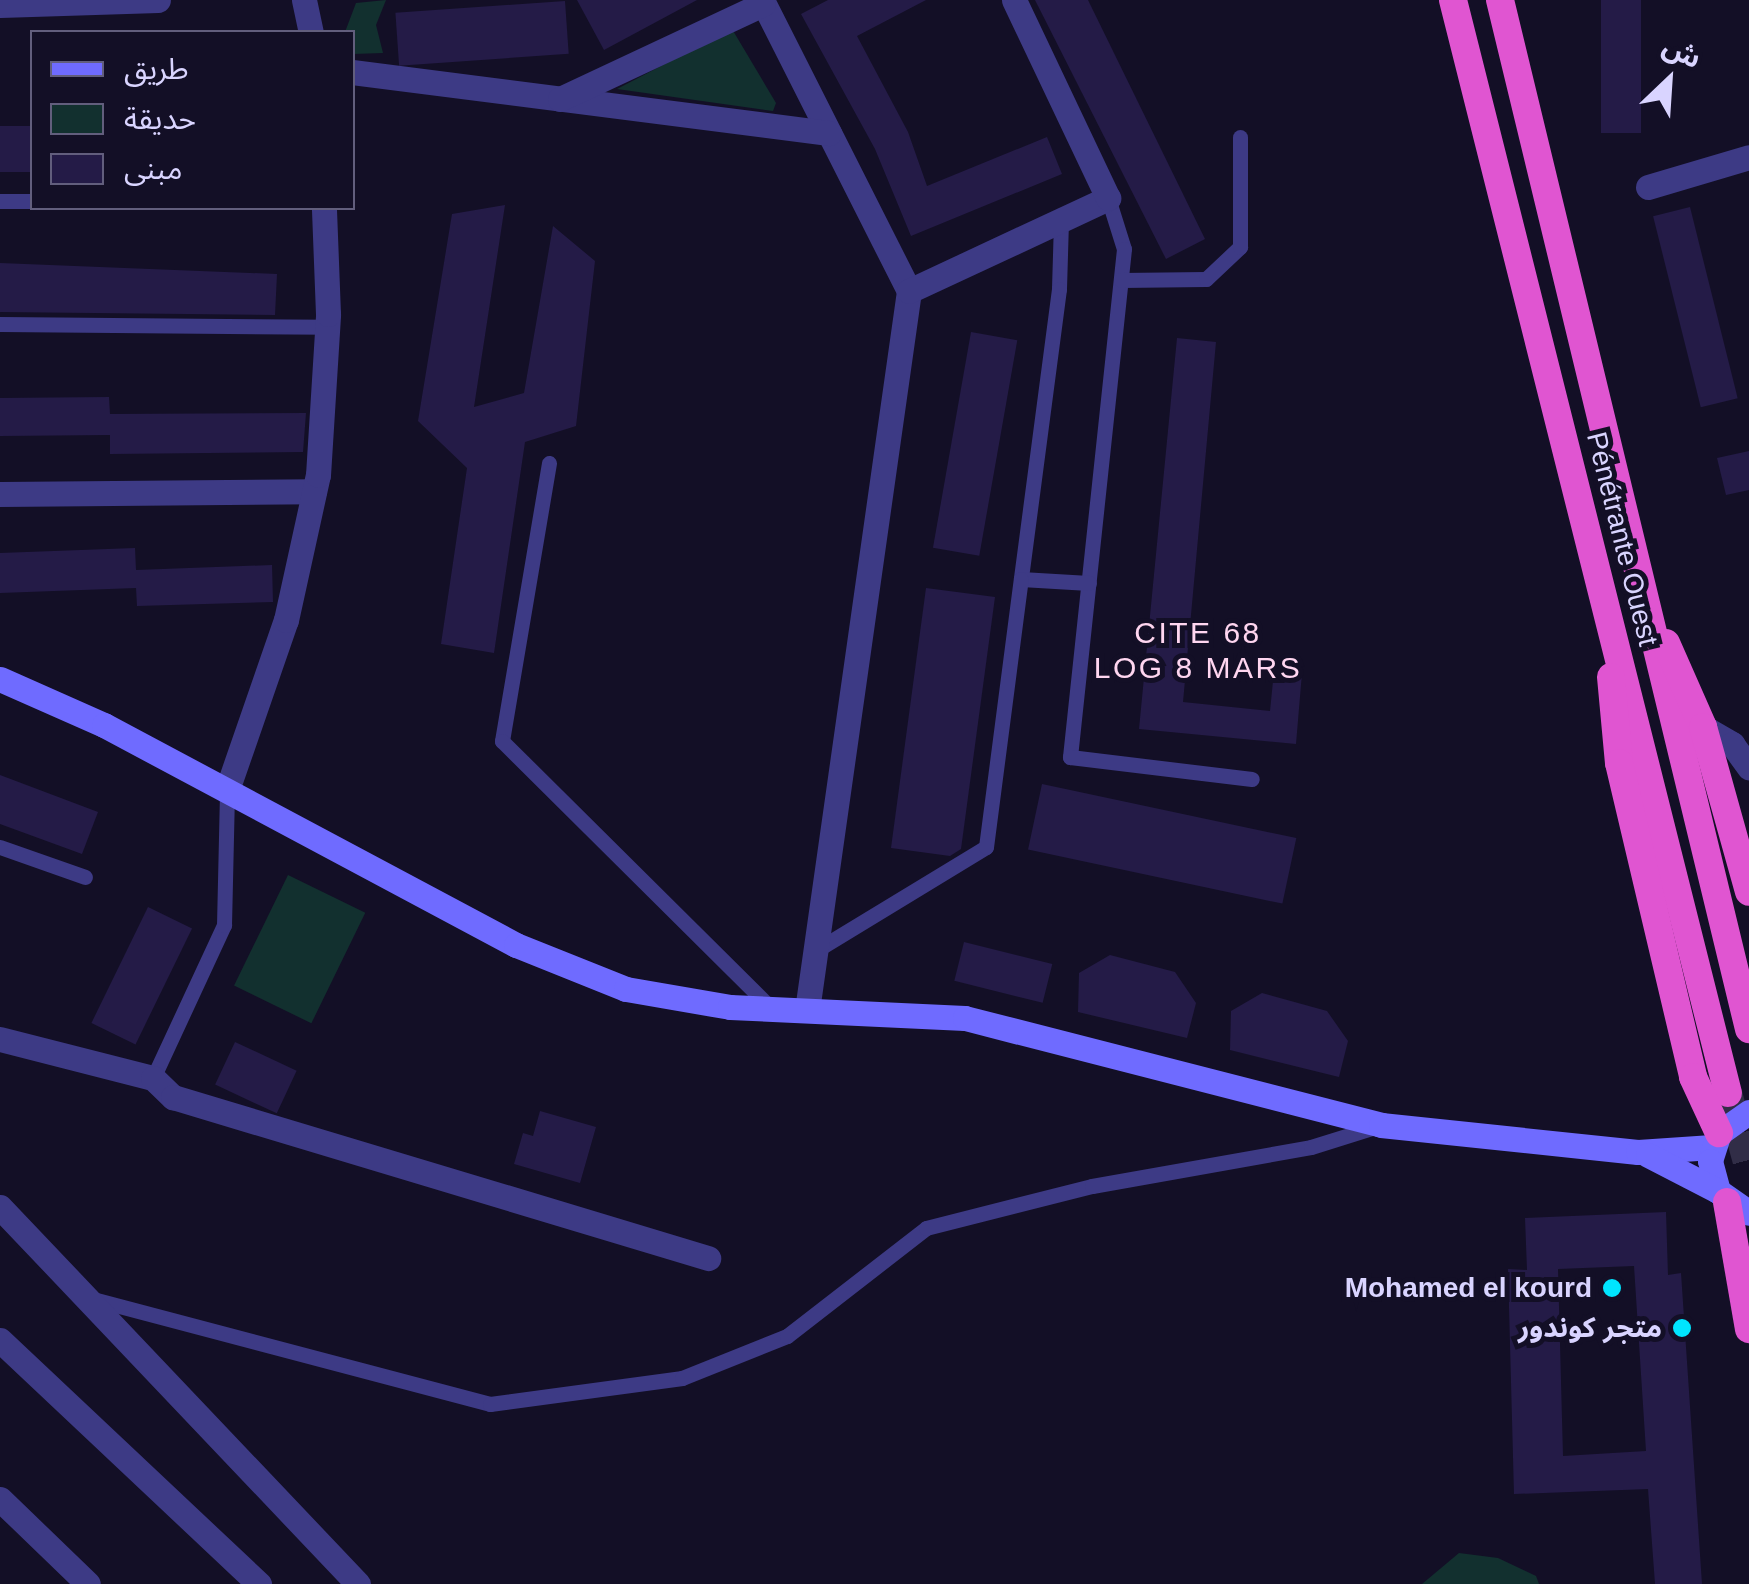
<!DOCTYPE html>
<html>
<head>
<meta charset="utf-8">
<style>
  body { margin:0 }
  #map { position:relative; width:1749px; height:1584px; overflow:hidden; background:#130f26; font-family:Helvetica,"Noto Sans Arabic",sans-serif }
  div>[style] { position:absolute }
  .green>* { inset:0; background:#12302f; transform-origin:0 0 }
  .building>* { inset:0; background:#241b47; transform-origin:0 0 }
  .trunk-tunnel>* { height:28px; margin-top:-14px; transform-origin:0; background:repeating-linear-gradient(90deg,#312d47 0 28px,transparent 0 42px) }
  .service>* { height:15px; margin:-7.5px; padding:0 7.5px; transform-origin:7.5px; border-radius:7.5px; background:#3d3a85 }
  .minor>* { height:25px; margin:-12.5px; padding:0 12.5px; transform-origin:12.5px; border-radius:12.5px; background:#3d3a85 }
  .secondary>* { height:25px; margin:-12.5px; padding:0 12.5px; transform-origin:12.5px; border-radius:12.5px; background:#6f6bff }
  .trunk>* { height:28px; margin:-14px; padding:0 14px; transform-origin:14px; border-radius:14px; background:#e055d1 }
  .dots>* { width:28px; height:28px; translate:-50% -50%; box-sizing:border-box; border:5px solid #130f26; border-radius:50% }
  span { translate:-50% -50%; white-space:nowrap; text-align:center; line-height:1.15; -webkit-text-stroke:10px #130f26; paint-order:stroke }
  .street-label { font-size:28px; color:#d9d4ff }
  .poi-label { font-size:28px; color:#d9d4ff; font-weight:700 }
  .right { translate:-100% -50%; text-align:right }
  .neighbourhood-label { font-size:30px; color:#ffd6f0; letter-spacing:2.5px }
  .legend { position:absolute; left:30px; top:30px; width:325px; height:180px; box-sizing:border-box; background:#130f26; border:2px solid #625e7d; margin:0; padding:12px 18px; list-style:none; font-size:30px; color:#d9d4ff }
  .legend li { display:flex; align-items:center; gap:20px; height:50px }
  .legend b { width:50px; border:2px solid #625e7d }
  .north { position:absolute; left:1619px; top:30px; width:100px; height:100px; -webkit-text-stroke:8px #130f26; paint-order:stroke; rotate:25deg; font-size:28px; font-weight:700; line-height:40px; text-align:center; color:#d9d4ff }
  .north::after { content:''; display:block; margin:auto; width:35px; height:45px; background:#d9d4ff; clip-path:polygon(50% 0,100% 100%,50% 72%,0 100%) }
</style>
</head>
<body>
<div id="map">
  <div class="green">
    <div style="clip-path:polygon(386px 0,376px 25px,383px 53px,353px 54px,352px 32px,345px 32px,356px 3px)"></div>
    <div style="clip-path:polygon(732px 29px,776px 103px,773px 111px,617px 89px)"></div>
    <div style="left:288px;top:875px;width:86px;height:123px;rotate:26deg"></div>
    <div style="clip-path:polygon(1459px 1553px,1498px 1558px,1536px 1576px,1539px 1584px,1422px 1584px)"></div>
  </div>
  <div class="building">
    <div style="clip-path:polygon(577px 0,697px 0,604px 50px)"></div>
    <div style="clip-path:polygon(828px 0,926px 0,857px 36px,908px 132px,927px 186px,1047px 137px,1062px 174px,911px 236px,875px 149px,801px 14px)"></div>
    <div style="clip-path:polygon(1035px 0,1088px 0,1205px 239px,1166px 259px)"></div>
    <div style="left:1601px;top:0;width:40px;height:133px"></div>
    <div style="left:565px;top:1px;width:53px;height:170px;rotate:86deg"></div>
    <div style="left:32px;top:126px;width:46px;height:32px;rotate:90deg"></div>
    <div style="clip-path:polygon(505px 205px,474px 407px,524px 393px,553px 226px,595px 261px,576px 426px,525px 442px,494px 653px,441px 644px,467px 468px,418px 421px,452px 214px)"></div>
    <div style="left:1690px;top:207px;width:197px;height:38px;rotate:76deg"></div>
    <div style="clip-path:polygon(0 263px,277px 274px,275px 315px,0 312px)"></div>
    <div style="left:971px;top:332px;width:47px;height:219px;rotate:10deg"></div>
    <div style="clip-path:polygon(1177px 338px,1216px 342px,1183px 702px,1270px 711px,1274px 671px,1302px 673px,1296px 744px,1139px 729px)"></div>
    <div style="clip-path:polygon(109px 397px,110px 414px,306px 413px,303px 452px,110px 454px,110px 435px,0 436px,0 398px)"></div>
    <div style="clip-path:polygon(1749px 451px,1749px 490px,1726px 495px,1717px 458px)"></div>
    <div style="clip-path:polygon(135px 548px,136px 570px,272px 565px,273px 602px,137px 606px,136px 588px,0 593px,0 553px)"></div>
    <div style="clip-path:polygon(926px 588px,995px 597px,961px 849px,950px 856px,891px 848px)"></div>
    <div style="clip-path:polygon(0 775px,98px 812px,82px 854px,0 824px)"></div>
    <div style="left:1042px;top:784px;width:260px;height:67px;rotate:12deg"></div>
    <div style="left:148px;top:907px;width:49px;height:129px;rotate:26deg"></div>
    <div style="left:964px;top:942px;width:91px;height:40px;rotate:14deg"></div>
    <div style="clip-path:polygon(1110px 955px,1175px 972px,1196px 1003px,1187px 1038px,1078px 1012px,1079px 973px)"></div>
    <div style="clip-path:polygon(1262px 993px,1327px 1011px,1348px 1041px,1339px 1077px,1230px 1050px,1231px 1011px)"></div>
    <div style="left:235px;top:1042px;width:68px;height:47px;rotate:25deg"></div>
    <div style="clip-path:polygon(540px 1111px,596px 1127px,580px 1183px,514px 1164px,523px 1133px,533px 1136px)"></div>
    <div style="clip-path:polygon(evenodd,1666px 1212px,1668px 1275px,1681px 1273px,1702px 1584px,1655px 1584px,1648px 1489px,1514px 1494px,1508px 1269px,1527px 1270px,1525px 1218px,1666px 1212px,1634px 1266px,1646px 1451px,1563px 1456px,1558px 1269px,1634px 1266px)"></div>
  </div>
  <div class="trunk-tunnel">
    <div style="left:1728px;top:1093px;width:79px;rotate:74.6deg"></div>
  </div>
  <div class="service">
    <div style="left:1108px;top:198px;width:53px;rotate:72.6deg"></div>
    <div style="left:1124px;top:249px;width:511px;rotate:96.07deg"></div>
    <div style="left:1070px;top:757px;width:183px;rotate:6.9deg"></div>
    <div style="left:0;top:201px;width:32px"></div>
    <div style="left:1061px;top:221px;width:68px;rotate:91.7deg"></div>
    <div style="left:1059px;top:289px;width:292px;rotate:97.5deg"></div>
    <div style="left:1021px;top:579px;width:68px;rotate:3.4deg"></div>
    <div style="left:1121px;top:280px;width:85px;rotate:-0.7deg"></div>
    <div style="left:1206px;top:279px;width:47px;rotate:-43.3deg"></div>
    <div style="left:1240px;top:247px;width:110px;rotate:-90deg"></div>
    <div style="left:0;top:324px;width:328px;rotate:0.5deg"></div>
    <div style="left:549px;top:463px;width:282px;rotate:99.6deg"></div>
    <div style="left:502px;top:741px;width:379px;rotate:44.8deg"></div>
    <div style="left:0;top:847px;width:90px;rotate:19.4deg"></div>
    <div style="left:815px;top:951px;width:200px;rotate:-31.3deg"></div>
    <div style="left:986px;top:847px;width:270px;rotate:-82.6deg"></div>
    <div style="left:153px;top:1078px;width:169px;rotate:-65.1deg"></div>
    <div style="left:224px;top:925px;width:135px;rotate:-88.7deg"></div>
    <div style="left:89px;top:1298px;width:415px;rotate:14.8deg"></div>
    <div style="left:490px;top:1404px;width:194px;rotate:-7.7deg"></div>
    <div style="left:682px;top:1378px;width:113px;rotate:-21.8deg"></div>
    <div style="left:787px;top:1336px;width:176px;rotate:-37.8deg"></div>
    <div style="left:926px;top:1228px;width:171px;rotate:-14.2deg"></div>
    <div style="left:1092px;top:1186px;width:222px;rotate:-10.1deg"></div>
    <div style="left:1311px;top:1147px;width:70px;rotate:-17.4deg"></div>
  </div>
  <div class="minor">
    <div style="left:304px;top:0;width:33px;rotate:78deg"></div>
    <div style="left:762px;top:0;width:326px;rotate:63.2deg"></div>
    <div style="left:909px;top:291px;width:726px;rotate:98.07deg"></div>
    <div style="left:0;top:5px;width:158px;rotate:-1.8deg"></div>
    <div style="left:352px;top:72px;width:481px;rotate:7.3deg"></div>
    <div style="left:560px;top:99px;width:224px;rotate:-25.1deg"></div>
    <div style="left:1648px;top:187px;width:105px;rotate:-16.5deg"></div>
    <div style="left:909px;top:291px;width:220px;rotate:-25deg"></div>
    <div style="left:1108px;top:198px;width:219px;rotate:-115.4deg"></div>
    <div style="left:0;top:494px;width:314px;rotate:-0.5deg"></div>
    <div style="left:1703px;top:727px;width:34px;rotate:30deg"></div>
    <div style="left:1732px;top:744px;width:29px;rotate:54deg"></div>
    <div style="left:227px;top:790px;width:180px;rotate:-70.9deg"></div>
    <div style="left:286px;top:620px;width:148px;rotate:-77.6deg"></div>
    <div style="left:318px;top:475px;width:161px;rotate:-86.4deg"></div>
    <div style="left:328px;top:314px;width:106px;rotate:-92.2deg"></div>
    <div style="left:0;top:1039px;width:158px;rotate:14.3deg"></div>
    <div style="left:153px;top:1078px;width:28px;rotate:44deg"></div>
    <div style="left:173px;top:1097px;width:559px;rotate:16.75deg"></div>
    <div style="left:0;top:1207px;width:520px;rotate:46.48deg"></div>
    <div style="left:0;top:1340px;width:356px;rotate:43.3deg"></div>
    <div style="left:0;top:1499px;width:122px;rotate:44deg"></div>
  </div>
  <div class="secondary">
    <div style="left:0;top:679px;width:114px;rotate:23.9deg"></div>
    <div style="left:104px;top:725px;width:467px;rotate:28.1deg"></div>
    <div style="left:516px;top:945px;width:118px;rotate:21.8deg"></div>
    <div style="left:626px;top:989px;width:106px;rotate:9.8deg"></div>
    <div style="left:730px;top:1007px;width:235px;rotate:2.7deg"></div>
    <div style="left:965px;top:1018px;width:430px;rotate:14.4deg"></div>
    <div style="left:1381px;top:1125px;width:258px;rotate:6deg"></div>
    <div style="left:1638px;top:1152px;width:74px;rotate:-3.9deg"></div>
    <div style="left:1749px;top:1112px;width:37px;rotate:145deg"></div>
    <div style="left:1719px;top:1133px;width:29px;rotate:108deg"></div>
    <div style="left:1710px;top:1161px;width:31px;rotate:75deg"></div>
    <div style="left:1718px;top:1191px;width:38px;rotate:35deg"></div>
    <div style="left:1648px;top:1155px;width:79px;rotate:27.2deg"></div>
  </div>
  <div class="trunk">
    <div style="left:1453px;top:0;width:1127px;rotate:75.88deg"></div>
    <div style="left:1500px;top:0;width:1059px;rotate:76.4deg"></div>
    <div style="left:1666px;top:643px;width:92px;rotate:66.2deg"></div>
    <div style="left:1703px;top:727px;width:171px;rotate:74.4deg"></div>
    <div style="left:1611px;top:677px;width:86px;rotate:84.7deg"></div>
    <div style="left:1619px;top:763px;width:323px;rotate:76.7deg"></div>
    <div style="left:1693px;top:1077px;width:62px;rotate:65.1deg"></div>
    <div style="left:1727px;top:1202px;width:129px;rotate:80.2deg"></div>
  </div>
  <div class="dots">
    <div style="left:1612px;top:1288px;background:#00e5ff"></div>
    <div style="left:1682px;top:1328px;background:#00e5ff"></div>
  </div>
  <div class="street-label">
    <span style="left:1622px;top:539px;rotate:76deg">Pénétrante Ouest</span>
  </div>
  <div class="poi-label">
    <span class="right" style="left:1592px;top:1288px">Mohamed el kourd</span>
    <span class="right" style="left:1662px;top:1328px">متجر كوندور</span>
  </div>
  <div class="neighbourhood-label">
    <span style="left:1198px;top:650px">CITE 68<br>LOG 8 MARS</span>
  </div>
  <ul class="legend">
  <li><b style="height:12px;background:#6f6bff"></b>طريق</li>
  <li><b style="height:28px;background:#12302f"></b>حديقة</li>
  <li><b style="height:28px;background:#241b47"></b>مبنى</li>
  </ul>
  <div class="north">ش</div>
</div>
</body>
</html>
